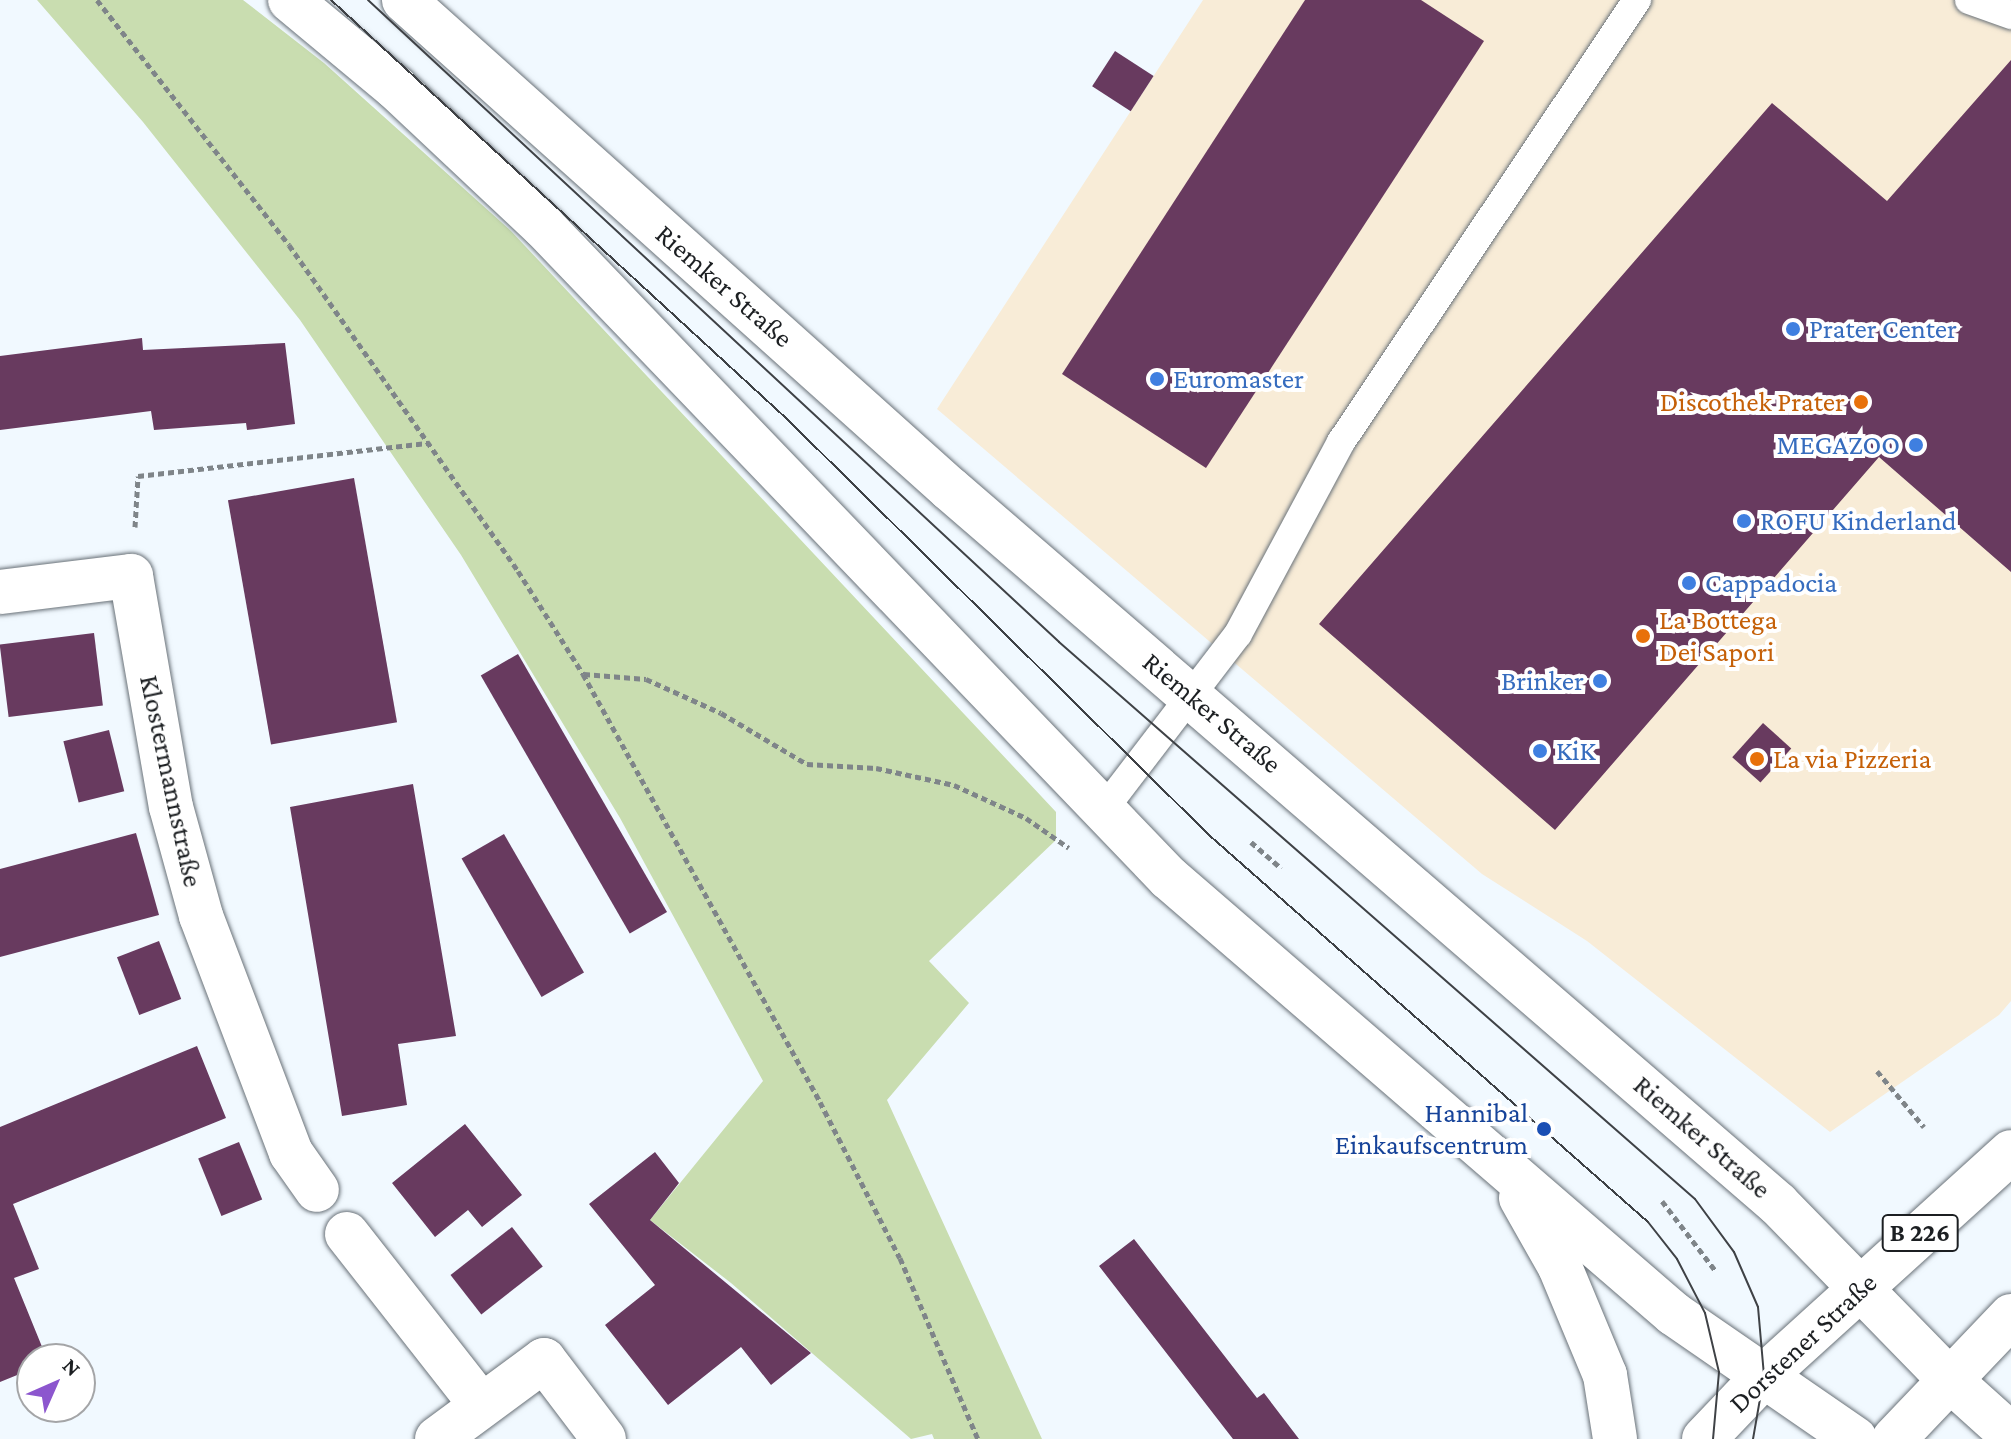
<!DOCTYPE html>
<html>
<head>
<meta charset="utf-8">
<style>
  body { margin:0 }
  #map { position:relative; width:2011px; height:1439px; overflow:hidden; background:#f1f9ff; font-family:"Crimson Pro",serif }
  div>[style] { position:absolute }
  .commercial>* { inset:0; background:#f8ecd7 }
  .green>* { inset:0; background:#c9ddb0 }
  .building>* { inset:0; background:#683a5f; transform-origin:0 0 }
  .path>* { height:5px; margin-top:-2.5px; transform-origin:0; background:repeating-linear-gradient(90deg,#7f8589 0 6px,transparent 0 10px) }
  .roads { filter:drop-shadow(0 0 2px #6a7279) drop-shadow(0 0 2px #6a7279) }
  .lane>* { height:28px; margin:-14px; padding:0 14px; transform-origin:14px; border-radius:14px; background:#fff }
  .street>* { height:44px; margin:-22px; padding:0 22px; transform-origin:22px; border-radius:22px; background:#fff }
  .secondary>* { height:44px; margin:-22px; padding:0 22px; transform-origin:22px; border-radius:22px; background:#fff }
  .primary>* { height:44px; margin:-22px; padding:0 22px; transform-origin:22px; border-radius:22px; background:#fff }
  .tram>* { height:2px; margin:-1px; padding:0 1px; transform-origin:1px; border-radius:1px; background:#3f4246 }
  .dots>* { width:22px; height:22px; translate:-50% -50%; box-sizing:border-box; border:4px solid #fff; border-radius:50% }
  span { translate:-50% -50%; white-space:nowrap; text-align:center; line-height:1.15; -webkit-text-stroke:8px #fff; paint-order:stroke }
  .shield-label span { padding:2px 6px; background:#fff; border:2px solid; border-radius:6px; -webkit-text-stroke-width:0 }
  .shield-label { font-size:26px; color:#1c1f22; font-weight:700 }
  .street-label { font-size:28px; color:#1c1f22 }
  .shop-label { font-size:28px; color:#366cbe }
  .left { translate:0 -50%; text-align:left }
  .right { translate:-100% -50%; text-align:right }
  .food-label { font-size:28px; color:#c56008 }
  .transit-label { font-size:28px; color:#164399 }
  .north { position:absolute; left:16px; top:1343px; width:80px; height:80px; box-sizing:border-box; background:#fff; border:2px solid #a4a5a7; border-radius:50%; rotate:45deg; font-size:22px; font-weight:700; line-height:32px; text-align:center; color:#1c1f22 }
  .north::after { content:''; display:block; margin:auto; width:28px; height:36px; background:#8c56ce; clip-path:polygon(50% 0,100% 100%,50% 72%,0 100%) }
</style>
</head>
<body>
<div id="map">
  <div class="commercial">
    <div style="clip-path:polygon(1203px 0,2011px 0,2011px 1001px,1999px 1015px,1830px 1132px,1587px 941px,1482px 874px,937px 409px)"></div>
  </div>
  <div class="green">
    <div style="clip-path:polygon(37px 0,243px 0,324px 63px,511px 231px,1056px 812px,1056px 840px,929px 961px,969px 1003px,887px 1100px,1042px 1439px,934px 1439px,932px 1434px,911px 1439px,731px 1283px,650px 1220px,763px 1081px,620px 818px,461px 555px,300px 320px,143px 122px)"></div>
  </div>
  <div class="building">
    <div style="clip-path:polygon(1305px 0,1421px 0,1484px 41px,1206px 468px,1062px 374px)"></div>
    <div style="left:1115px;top:51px;width:46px;height:42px;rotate:33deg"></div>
    <div style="clip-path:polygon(2011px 60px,2011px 572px,1879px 457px,1555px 830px,1319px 624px,1772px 103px,1887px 201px)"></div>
    <div style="clip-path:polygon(142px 338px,143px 350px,285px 343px,295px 424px,247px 430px,246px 423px,154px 430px,151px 411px,0 430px,0 356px)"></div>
    <div style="left:354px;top:478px;width:248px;height:128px;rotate:80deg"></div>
    <div style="left:94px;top:633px;width:73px;height:95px;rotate:83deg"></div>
    <div style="left:518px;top:654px;width:298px;height:43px;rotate:60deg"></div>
    <div style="left:1763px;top:723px;width:38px;height:46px;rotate:42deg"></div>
    <div style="left:109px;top:730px;width:63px;height:47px;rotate:76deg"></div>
    <div style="clip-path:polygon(413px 784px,456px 1036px,398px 1044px,407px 1105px,342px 1116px,290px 807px)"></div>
    <div style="clip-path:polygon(136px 833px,159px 915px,0 957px,0 869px)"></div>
    <div style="left:504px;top:834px;width:160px;height:49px;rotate:60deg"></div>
    <div style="left:159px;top:941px;width:62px;height:45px;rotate:69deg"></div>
    <div style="clip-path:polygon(197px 1046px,226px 1118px,13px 1204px,39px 1269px,14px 1278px,47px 1359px,32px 1359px,32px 1369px,0 1382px,0 1127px)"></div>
    <div style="clip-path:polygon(465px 1124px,522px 1195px,482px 1227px,468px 1210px,435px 1237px,392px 1183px)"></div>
    <div style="left:239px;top:1142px;width:62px;height:44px;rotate:68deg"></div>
    <div style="clip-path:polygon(655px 1152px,679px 1183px,650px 1220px,811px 1353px,771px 1385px,741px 1347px,668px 1405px,605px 1325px,655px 1285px,589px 1204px)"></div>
    <div style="left:512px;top:1227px;width:50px;height:78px;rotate:52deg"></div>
    <div style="clip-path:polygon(1134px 1239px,1257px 1398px,1264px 1393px,1299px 1439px,1233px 1439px,1099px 1266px)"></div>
  </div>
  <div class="path">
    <div style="left:97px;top:0;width:311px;rotate:51.9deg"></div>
    <div style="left:289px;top:245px;width:398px;rotate:54.9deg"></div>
    <div style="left:518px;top:571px;width:122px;rotate:57.7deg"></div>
    <div style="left:583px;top:674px;width:489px;rotate:61deg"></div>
    <div style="left:820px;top:1102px;width:175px;rotate:62.9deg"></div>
    <div style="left:900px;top:1258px;width:197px;rotate:66.7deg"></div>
    <div style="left:135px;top:527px;width:51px;rotate:-86.6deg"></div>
    <div style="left:138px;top:476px;width:293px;rotate:-6.5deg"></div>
    <div style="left:584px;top:674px;width:62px;rotate:4.6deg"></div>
    <div style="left:646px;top:679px;width:82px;rotate:24.4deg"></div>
    <div style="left:721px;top:713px;width:100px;rotate:30.7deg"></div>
    <div style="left:807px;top:764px;width:69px;rotate:3.3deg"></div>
    <div style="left:876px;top:768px;width:80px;rotate:12.3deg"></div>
    <div style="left:954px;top:785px;width:79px;rotate:24.6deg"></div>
    <div style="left:1026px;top:818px;width:52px;rotate:34.9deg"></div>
    <div style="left:1251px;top:842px;width:40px;rotate:41deg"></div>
    <div style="left:1877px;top:1071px;width:73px;rotate:50deg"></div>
    <div style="left:1662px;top:1201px;width:87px;rotate:52.5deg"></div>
  </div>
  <div class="roads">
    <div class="lane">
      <div style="left:1969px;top:0;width:45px;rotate:19.7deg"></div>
      <div style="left:1101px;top:813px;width:225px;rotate:-52.6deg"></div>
      <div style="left:1238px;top:634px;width:218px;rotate:-61.8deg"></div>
      <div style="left:1341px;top:442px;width:532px;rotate:-56.19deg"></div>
    </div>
    <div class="street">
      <div style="left:0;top:592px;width:132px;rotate:-7deg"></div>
      <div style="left:131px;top:576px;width:234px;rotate:80.2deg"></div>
      <div style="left:171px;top:807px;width:113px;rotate:74.6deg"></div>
      <div style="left:201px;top:916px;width:254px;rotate:69.2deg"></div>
      <div style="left:291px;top:1153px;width:45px;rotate:54.9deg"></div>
      <div style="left:347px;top:1234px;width:217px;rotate:51.9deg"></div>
      <div style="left:437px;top:1439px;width:133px;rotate:-36.4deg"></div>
      <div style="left:544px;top:1360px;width:99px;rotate:52.8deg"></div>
    </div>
    <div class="secondary">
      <div style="left:290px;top:0;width:138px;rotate:39.7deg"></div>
      <div style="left:396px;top:88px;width:202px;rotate:43.2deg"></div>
      <div style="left:543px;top:226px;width:904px;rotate:46.17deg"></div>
      <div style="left:1169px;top:878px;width:667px;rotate:40.81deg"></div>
      <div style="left:1674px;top:1314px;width:220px;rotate:34.6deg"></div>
      <div style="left:404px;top:0;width:733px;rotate:41.85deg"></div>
      <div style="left:950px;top:489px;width:1094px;rotate:40.81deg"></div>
      <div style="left:1778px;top:1204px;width:246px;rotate:45.7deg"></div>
      <div style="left:1950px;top:1380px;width:82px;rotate:42deg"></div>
      <div style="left:1521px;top:1198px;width:79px;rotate:60.5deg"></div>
      <div style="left:1560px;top:1267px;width:117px;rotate:67.4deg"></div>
      <div style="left:1605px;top:1375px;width:65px;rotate:81.1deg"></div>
    </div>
    <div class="primary">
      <div style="left:1704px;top:1439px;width:87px;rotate:-46.4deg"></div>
      <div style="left:1764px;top:1376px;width:333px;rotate:-42.2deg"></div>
      <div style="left:1894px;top:1439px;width:170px;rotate:-46.4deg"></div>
    </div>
  </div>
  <div class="tram">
    <div style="left:331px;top:0;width:621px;rotate:42.58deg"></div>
    <div style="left:788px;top:420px;width:591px;rotate:44.59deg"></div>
    <div style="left:1209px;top:835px;width:585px;rotate:41.4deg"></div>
    <div style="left:1648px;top:1222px;width:47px;rotate:51.9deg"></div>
    <div style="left:1677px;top:1259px;width:61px;rotate:62.6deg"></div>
    <div style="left:1705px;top:1313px;width:61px;rotate:76.7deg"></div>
    <div style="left:1719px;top:1372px;width:67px;rotate:95.1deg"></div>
    <div style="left:368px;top:0;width:943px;rotate:42.89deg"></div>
    <div style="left:1059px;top:642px;width:845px;rotate:41.21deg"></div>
    <div style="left:1695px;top:1199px;width:66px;rotate:53.7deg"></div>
    <div style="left:1734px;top:1252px;width:60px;rotate:66.4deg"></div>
    <div style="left:1758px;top:1307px;width:69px;rotate:85deg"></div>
    <div style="left:1764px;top:1376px;width:64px;rotate:99.9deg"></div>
  </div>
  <div class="dots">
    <div style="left:1793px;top:329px;background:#3f7fe0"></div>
    <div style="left:1157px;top:379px;background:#3f7fe0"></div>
    <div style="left:1861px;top:402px;background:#e8710a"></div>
    <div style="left:1916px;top:445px;background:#3f7fe0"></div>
    <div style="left:1744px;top:521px;background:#3f7fe0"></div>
    <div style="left:1689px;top:583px;background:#3f7fe0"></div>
    <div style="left:1643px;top:636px;background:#e8710a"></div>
    <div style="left:1600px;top:681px;background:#3f7fe0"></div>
    <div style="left:1540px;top:751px;background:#3f7fe0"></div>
    <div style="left:1757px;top:759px;background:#e8710a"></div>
    <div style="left:1544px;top:1129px;background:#1a4fb4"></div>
  </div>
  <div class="shield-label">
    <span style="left:1920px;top:1233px">B 226</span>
  </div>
  <div class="street-label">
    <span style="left:724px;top:286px;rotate:41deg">Riemker Straße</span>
    <span style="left:1212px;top:713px;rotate:40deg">Riemker Straße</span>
    <span style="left:171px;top:781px;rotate:78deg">Klostermannstraße</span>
    <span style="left:1702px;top:1137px;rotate:41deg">Riemker Straße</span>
    <span style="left:1803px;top:1343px;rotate:-43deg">Dorstener Straße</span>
  </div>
  <div class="shop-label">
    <span class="left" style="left:1809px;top:329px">Prater Center</span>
    <span class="left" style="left:1173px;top:379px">Euromaster</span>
    <span class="right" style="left:1900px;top:445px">MEGAZOO</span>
    <span class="left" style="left:1760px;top:521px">ROFU Kinderland</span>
    <span class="left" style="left:1705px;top:583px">Cappadocia</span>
    <span class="right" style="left:1584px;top:681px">Brinker</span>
    <span class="left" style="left:1556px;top:751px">KiK</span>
  </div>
  <div class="food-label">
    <span class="right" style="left:1845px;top:402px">Discothek Prater</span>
    <span class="left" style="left:1659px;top:636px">La Bottega<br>Dei Sapori</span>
    <span class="left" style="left:1773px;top:759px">La via Pizzeria</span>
  </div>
  <div class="transit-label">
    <span class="right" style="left:1528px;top:1129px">Hannibal<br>Einkaufscentrum</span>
  </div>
  <div class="north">N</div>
</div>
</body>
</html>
